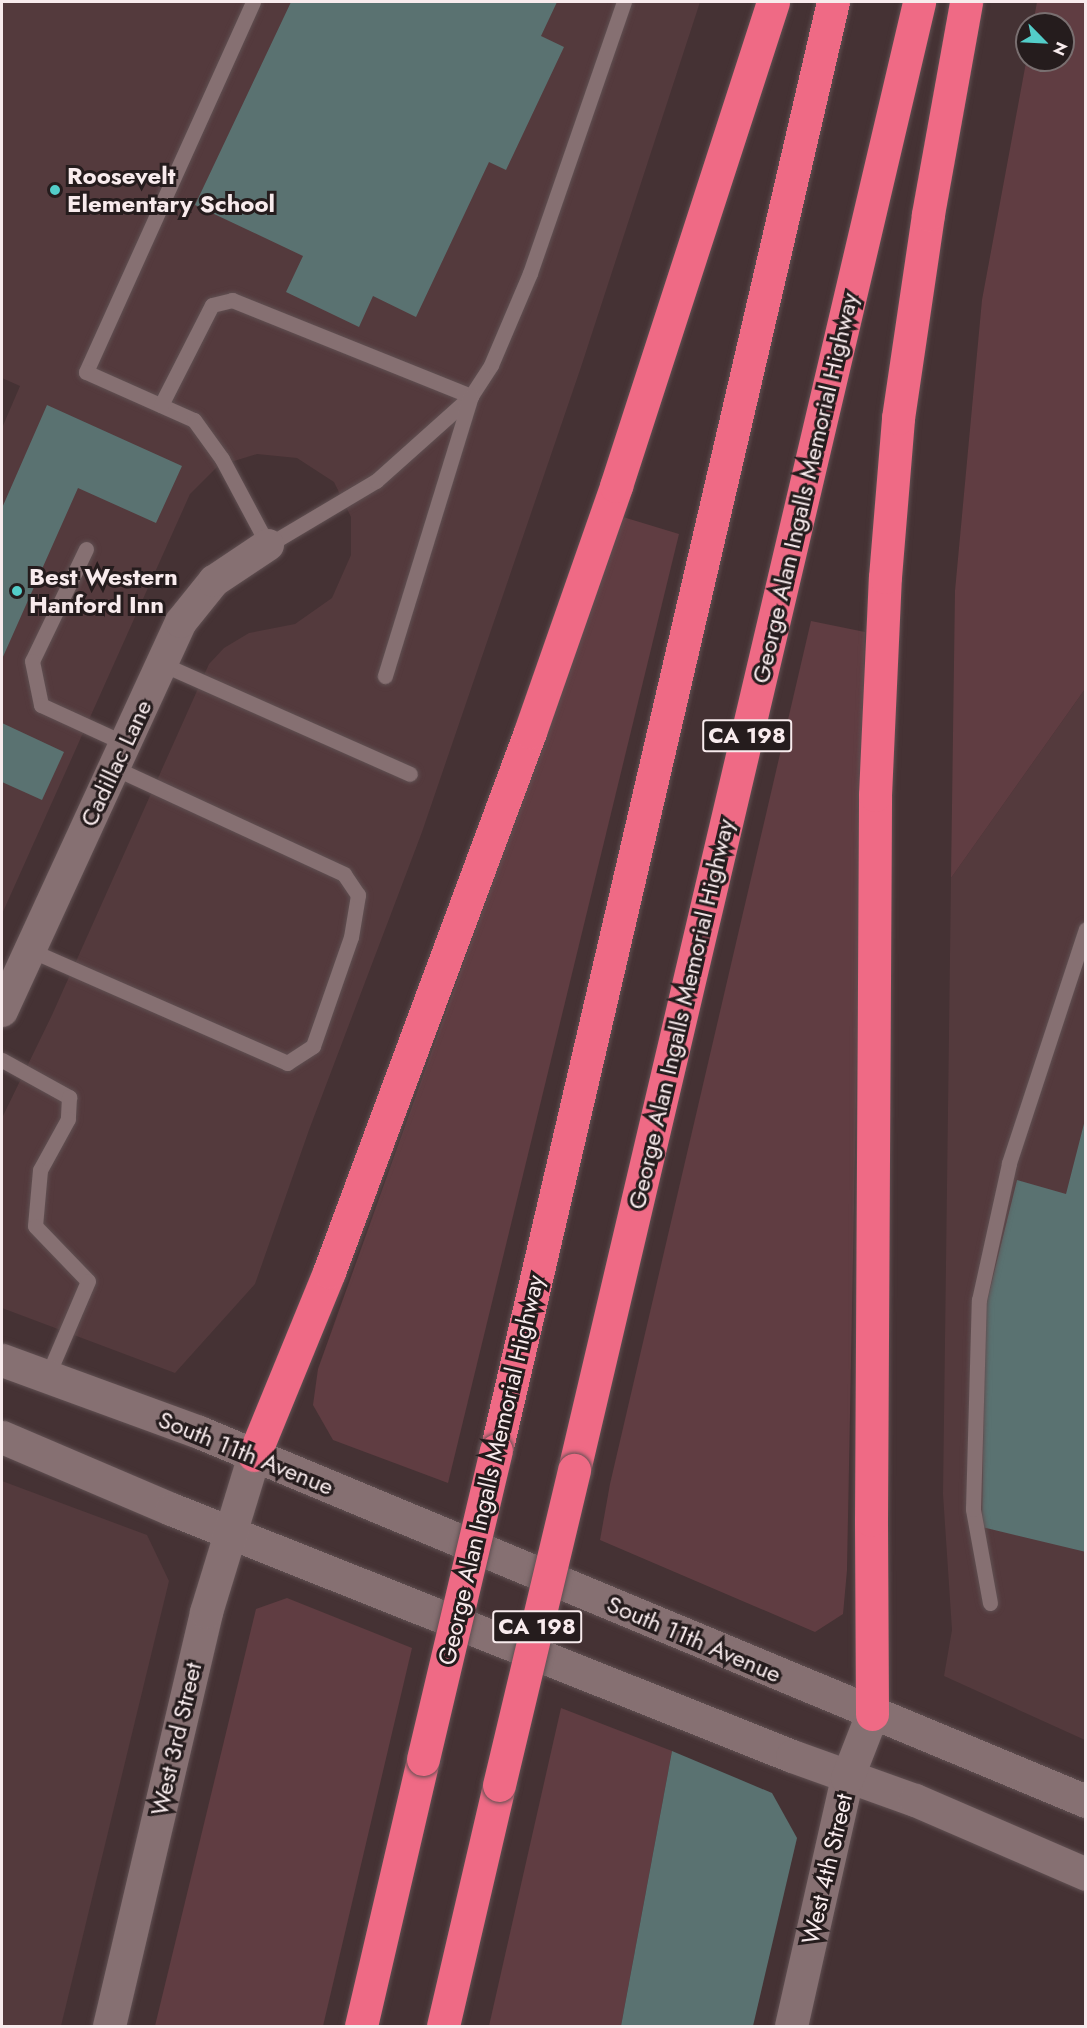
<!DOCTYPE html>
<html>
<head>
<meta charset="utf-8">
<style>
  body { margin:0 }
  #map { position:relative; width:1087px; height:2028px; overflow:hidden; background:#453234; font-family:Jost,sans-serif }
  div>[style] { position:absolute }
  .built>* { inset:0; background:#543a3d }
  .green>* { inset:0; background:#603d42 }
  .building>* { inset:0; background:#5a7271 }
  .roads { filter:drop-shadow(0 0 2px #605052) drop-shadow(0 0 2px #605052) }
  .service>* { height:15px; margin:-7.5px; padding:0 7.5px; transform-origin:7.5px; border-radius:7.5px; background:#867072 }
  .minor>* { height:32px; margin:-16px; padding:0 16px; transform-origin:16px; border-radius:16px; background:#867072 }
  .secondary>* { height:33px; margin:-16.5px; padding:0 16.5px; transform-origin:16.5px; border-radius:16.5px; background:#867072 }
  .motorway>* { height:33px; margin:-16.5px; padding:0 16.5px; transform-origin:16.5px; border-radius:16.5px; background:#ef6a85 }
  .bridges { filter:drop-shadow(0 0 2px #605052) drop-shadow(0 0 2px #605052) }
  .motorway-bridge>* { height:33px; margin:-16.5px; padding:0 16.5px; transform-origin:16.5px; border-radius:16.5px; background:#ef6a85 }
  .dots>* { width:16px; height:16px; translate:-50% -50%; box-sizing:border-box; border:3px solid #251c1d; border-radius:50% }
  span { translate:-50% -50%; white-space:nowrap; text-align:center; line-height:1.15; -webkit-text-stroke:6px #251c1d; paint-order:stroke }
  .shield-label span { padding:2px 4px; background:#251c1d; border:2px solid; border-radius:4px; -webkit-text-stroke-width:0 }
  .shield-label { font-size:22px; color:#f8ebed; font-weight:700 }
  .poi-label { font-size:24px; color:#f8ebed; font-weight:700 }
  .left { translate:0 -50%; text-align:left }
  .street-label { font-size:24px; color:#f8ebed }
  .frame { position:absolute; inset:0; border:3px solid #f8ebed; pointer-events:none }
  .north { position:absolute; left:1015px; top:12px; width:60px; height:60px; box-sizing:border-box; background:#251c1d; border:2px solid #796f70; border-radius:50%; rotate:114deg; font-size:16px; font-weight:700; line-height:24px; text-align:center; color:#f8ebed }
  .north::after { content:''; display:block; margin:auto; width:21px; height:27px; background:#53cdc9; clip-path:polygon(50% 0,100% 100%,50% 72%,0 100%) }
</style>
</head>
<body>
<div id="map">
  <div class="built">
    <div style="clip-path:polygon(2px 2px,700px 2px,581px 367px,422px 832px,309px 1130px,255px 1284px,175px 1373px,2px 1308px,2px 1118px,52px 1015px,209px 664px,224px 648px,249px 633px,295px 624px,332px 598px,351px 555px,351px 517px,334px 482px,297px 458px,257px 454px,218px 466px,190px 494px,2px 914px,2px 428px,20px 386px,2px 378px)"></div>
    <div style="clip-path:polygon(1085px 689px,1085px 1740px,944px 1676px,952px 1630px,943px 1494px,951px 878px)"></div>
    <div style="clip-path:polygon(2px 1481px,147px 1535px,169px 1581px,61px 2026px,2px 2026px)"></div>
  </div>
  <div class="green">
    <div style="clip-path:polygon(1037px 2px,1085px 2px,1085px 689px,951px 878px,955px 591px,982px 300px,1027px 57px,1027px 60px,1063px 60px,1063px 24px,1033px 24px)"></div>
    <div style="clip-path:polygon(623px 517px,679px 534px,448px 1483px,333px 1440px,313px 1405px,318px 1369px)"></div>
    <div style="clip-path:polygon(811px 621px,865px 632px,847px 1570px,843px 1614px,815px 1632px,600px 1540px,610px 1484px)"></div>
    <div style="clip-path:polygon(287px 1598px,412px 1648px,323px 2026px,155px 2026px,256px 1609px)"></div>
    <div style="clip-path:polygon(561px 1708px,672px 1751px,621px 2026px,489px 2026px)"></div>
  </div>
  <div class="building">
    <div style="clip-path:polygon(291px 2px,557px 2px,541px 36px,564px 47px,506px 170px,489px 162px,416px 317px,373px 296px,359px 327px,286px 292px,303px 256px,195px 205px)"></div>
    <div style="clip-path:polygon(47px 405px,182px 466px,156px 523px,78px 488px,2px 659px,2px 508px)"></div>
    <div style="clip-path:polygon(2px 723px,64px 752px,42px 800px,2px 782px)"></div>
    <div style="clip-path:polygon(1086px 1116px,1086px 1552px,982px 1527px,985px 1309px,1017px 1180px,1066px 1194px)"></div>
    <div style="clip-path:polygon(672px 1751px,772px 1793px,797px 1838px,753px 2026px,621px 2026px)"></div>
  </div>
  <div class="roads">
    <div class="service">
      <div style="left:253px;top:2px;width:406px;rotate:114.3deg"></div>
      <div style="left:86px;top:372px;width:118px;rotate:24deg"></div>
      <div style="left:194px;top:420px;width:48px;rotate:54.3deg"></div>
      <div style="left:222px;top:459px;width:98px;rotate:61.9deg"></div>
      <div style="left:268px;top:545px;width:126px;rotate:-30.7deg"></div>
      <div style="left:376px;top:481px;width:127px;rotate:-41.8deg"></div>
      <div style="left:471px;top:396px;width:37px;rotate:-57deg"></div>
      <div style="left:491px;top:365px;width:100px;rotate:-67deg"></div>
      <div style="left:530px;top:273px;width:287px;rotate:-70.9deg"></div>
      <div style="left:161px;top:405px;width:112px;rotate:-63deg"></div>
      <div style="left:212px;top:305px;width:21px;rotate:-14deg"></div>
      <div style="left:232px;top:300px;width:258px;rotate:21.9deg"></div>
      <div style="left:471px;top:396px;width:293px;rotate:107.1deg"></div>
      <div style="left:86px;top:549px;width:124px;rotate:115.7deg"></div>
      <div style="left:32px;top:661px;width:45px;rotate:78.4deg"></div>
      <div style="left:41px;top:705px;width:94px;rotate:24.6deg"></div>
      <div style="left:162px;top:664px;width:271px;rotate:23.9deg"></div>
      <div style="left:30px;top:950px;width:281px;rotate:23.7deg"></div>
      <div style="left:287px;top:1063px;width:31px;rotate:-33deg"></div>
      <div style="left:313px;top:1046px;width:115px;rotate:-70.8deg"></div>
      <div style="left:351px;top:937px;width:43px;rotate:-80.5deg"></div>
      <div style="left:358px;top:895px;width:25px;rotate:-124deg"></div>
      <div style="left:344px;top:874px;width:252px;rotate:-155.2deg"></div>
      <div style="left:2px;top:1060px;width:77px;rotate:28.9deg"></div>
      <div style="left:69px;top:1097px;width:22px;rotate:93deg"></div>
      <div style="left:68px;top:1119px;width:58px;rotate:118.8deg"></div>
      <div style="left:40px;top:1170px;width:56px;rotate:95.1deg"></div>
      <div style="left:35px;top:1226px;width:76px;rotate:46.1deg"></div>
      <div style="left:88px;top:1281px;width:104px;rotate:113.1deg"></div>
      <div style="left:990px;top:1603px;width:96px;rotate:-100.3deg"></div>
      <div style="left:973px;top:1509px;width:209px;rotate:-88.4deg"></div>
      <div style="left:979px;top:1300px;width:140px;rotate:-77.6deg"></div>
      <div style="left:1009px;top:1163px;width:246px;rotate:-71.8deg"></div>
    </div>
    <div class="minor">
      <div style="left:2px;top:1011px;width:428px;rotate:-65.3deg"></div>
      <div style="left:181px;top:622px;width:53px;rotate:-51.2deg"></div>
      <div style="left:214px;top:581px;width:65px;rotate:-33.7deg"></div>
    </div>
    <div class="secondary">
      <div style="left:2px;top:1360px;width:210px;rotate:20.1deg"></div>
      <div style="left:199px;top:1432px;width:961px;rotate:22.59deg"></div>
      <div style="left:2px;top:1437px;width:184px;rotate:23.1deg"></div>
      <div style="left:171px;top:1509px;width:668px;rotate:21.69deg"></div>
      <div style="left:792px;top:1756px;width:131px;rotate:19.7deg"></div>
      <div style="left:915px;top:1800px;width:186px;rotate:23.4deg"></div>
      <div style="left:109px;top:2026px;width:425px;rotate:-76.8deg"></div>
      <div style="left:206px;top:1612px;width:164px;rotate:-73deg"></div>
      <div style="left:791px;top:2026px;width:254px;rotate:-77.3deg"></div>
      <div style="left:847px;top:1778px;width:69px;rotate:-68.7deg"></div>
    </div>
    <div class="motorway">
      <div style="left:496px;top:1451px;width:1488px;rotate:-76.91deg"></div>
      <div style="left:254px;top:1455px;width:198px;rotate:-67.7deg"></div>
      <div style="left:329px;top:1272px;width:576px;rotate:-69.58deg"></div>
      <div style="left:530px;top:732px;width:261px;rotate:-70.7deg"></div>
      <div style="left:616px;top:486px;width:509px;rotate:-72.03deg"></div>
      <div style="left:574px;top:1470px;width:1508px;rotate:-76.77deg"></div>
      <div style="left:872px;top:1714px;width:194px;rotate:-90.3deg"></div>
      <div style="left:871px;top:1520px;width:725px;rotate:-89.68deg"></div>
      <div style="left:875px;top:795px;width:218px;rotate:-87.4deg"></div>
      <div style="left:885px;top:577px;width:160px;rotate:-85.3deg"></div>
      <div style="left:898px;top:418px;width:206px;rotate:-81.6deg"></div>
      <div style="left:928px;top:214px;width:215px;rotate:-79.8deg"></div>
      <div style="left:361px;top:2026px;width:274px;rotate:-76.9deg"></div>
      <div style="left:443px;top:2026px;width:247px;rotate:-76.9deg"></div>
    </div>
  </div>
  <div class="bridges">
    <div class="motorway-bridge">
      <div style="left:423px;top:1759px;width:317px;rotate:-76.7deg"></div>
      <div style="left:499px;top:1785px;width:324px;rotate:-76.6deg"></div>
    </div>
  </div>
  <div class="dots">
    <div style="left:55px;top:190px;background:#53cdc9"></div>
    <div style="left:17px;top:591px;background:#53cdc9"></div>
  </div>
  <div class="shield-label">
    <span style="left:747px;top:736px">CA 198</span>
    <span style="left:537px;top:1627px">CA 198</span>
  </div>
  <div class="poi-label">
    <span class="left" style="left:67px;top:190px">Roosevelt<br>Elementary School</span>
    <span class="left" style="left:29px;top:591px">Best Western<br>Hanford Inn</span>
  </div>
  <div class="street-label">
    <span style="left:805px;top:488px;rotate:-77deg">George Alan Ingalls Memorial Highway</span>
    <span style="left:116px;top:763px;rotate:-65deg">Cadillac Lane</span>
    <span style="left:681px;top:1014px;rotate:-77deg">George Alan Ingalls Memorial Highway</span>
    <span style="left:246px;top:1453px;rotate:22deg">South 11th Avenue</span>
    <span style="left:491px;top:1470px;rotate:-77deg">George Alan Ingalls Memorial Highway</span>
    <span style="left:694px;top:1639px;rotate:23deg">South 11th Avenue</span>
    <span style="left:176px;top:1739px;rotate:-77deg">West 3rd Street</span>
    <span style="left:827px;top:1869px;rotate:-77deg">West 4th Street</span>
  </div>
  <div class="frame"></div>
  <div class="north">N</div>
</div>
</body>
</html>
